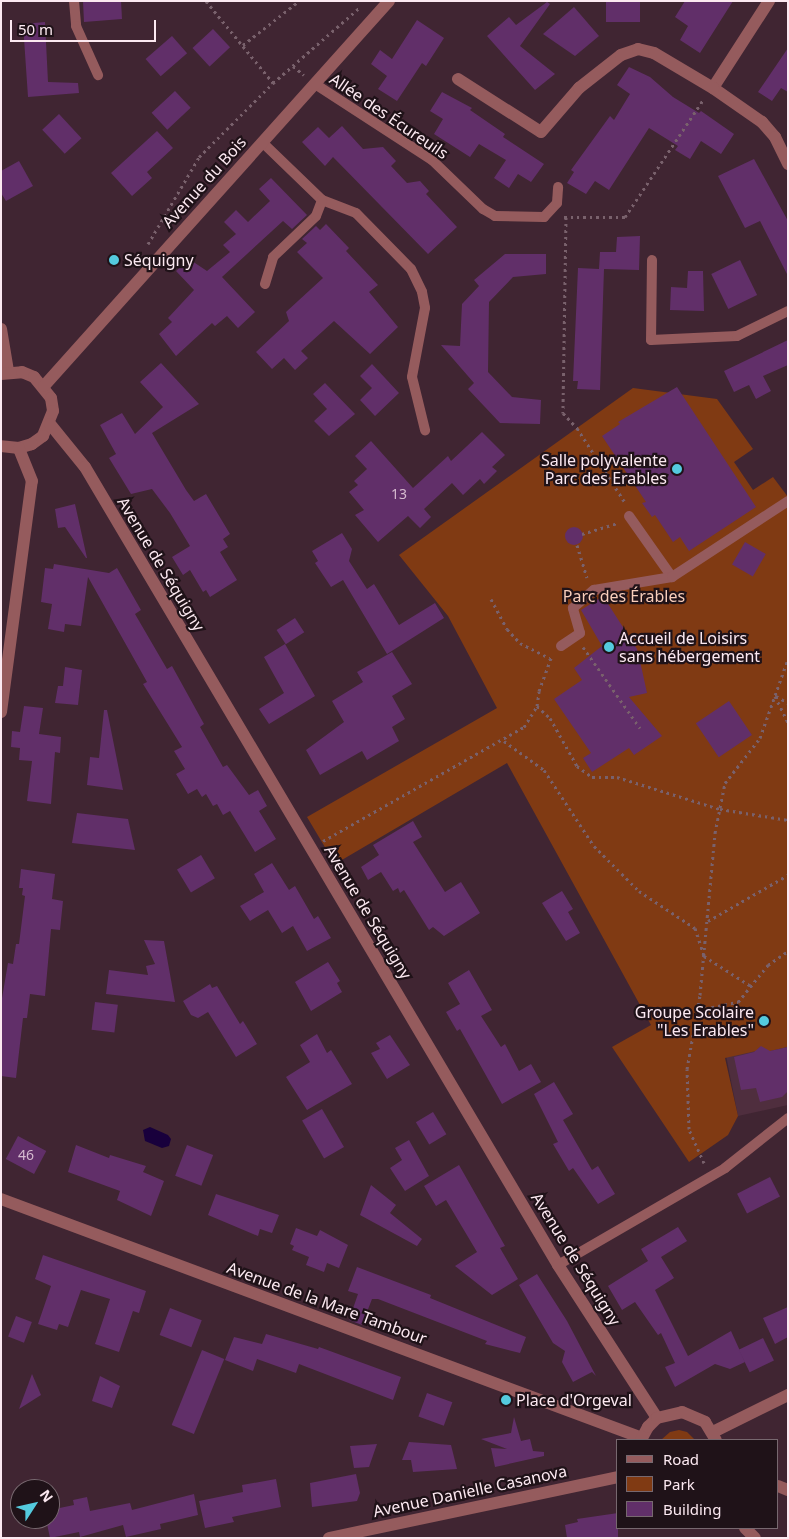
<!DOCTYPE html>
<html>
<head>
<meta charset="utf-8">
<style>
  body { margin:0 }
  #map { position:relative; width:789px; height:1539px; overflow:hidden; background:#402532; font-family:"Noto Sans",sans-serif }
  div>[style] { position:absolute }
  .built>* { inset:0; background:#4f2e3e }
  .green>* { inset:0; background:#803a13 }
  .water>* { inset:0; background:#18003c }
  .building>* { inset:0; background:#612f69; transform-origin:0 0 }
  .round { border-radius:50% }
  .path>* { height:3px; margin-top:-1.5px; transform-origin:0; background:repeating-linear-gradient(90deg,#79616c 0 2.5px,transparent 0 6.5px) }
  .lane>* { height:10px; margin:-5px; padding:0 5px; transform-origin:5px; border-radius:5px; background:#955b5d }
  .street>* { height:12px; margin:-6px; padding:0 6px; transform-origin:6px; border-radius:6px; background:#955b5d }
  .dots>* { width:14px; height:14px; translate:-50% -50%; box-sizing:border-box; border:2px solid #1f1218; border-radius:50% }
  span { translate:-50% -50%; white-space:nowrap; text-align:center; line-height:1.15; -webkit-text-stroke:4.5px #1f1218; paint-order:stroke }
  .number-label { font-size:14px; color:#d5bacf }
  .number-label span { -webkit-text-stroke-width:0 }
  .street-label { font-size:16px; color:#fce9f1 }
  .poi-label { font-size:16px; color:#fce9f1 }
  .left { translate:0 -50%; text-align:left }
  .right { translate:-100% -50%; text-align:right }
  .park-label { font-size:16px; color:#f9cebb }
  .frame { position:absolute; inset:0; border:2px solid #fce9f1; pointer-events:none }
  .legend { position:absolute; left:616px; top:1439px; width:162px; height:90px; box-sizing:border-box; background:#1f1218; border:1px solid #77686f; margin:0; padding:6px 9px; list-style:none; font-size:15px; color:#fce9f1 }
  .legend li { display:flex; align-items:center; gap:10px; height:25px }
  .legend b { width:25px; border:1px solid #77686f }
  .north { position:absolute; left:10px; top:1479px; width:50px; height:50px; box-sizing:border-box; background:#1f1218; border:1px solid #77686f; border-radius:50%; rotate:55deg; font-size:14px; font-weight:700; line-height:20px; text-align:center; color:#fce9f1 }
  .north::after { content:''; display:block; margin:auto; width:18px; height:22px; background:#54cade; clip-path:polygon(50% 0,100% 100%,50% 72%,0 100%) }
  .scale { position:absolute; left:10px; top:20px; width:146px; height:22px; box-sizing:border-box; border:2px solid #fce9f1; border-top:0; padding-left:6px; font-size:15px; line-height:18px; white-space:nowrap; color:#fce9f1; -webkit-text-stroke:4px #1f1218; paint-order:stroke }
</style>
</head>
<body>
<div id="map">
  <div class="built">
    <div style="clip-path:polygon(788px 963px,788px 1105px,738px 1116px,724px 1045px)"></div>
  </div>
  <div class="green">
    <div style="clip-path:polygon(633px 388px,717px 399px,753px 449px,734px 462px,753px 490px,773px 477px,788px 497px,788px 1042px,787px 1047px,766px 1052px,760px 1047px,756px 1051px,725px 1058px,738px 1116px,728px 1135px,689px 1162px,612px 1047px,651px 1025px,507px 763px,335px 864px,307px 817px,497px 708px,448px 616px,399px 555px)"></div>
    <div style="clip-path:polygon(679px 1430px,687px 1432px,695px 1440px,661px 1440px,670px 1432px)"></div>
  </div>
  <div class="water">
    <div style="clip-path:polygon(150px 1127px,168px 1135px,171px 1139px,169px 1146px,162px 1148px,145px 1141px,143px 1130px)"></div>
  </div>
  <div class="building">
    <div style="clip-path:polygon(83px 1px,121px 1px,122px 19px,84px 22px)"></div>
    <div style="left:606px;top:1px;width:34px;height:21px"></div>
    <div style="clip-path:polygon(685px 1px,733px 1px,700px 53px,680px 40px,688px 26px,675px 17px)"></div>
    <div style="clip-path:polygon(547px 2px,550px 4px,520px 46px,555px 74px,535px 90px,487px 36px,509px 17px,516px 25px)"></div>
    <div style="clip-path:polygon(574px 7px,599px 36px,575px 56px,543px 34px)"></div>
    <div style="clip-path:polygon(417px 20px,444px 38px,426px 66px,422px 63px,397px 101px,378px 89px,387px 76px,371px 64px,380px 50px,392px 59px)"></div>
    <div style="clip-path:polygon(45px 22px,48px 82px,78px 83px,79px 93px,28px 97px,23px 24px)"></div>
    <div style="left:213px;top:29px;width:25px;height:28px;rotate:47deg"></div>
    <div style="left:172px;top:36px;width:23px;height:35px;rotate:49deg"></div>
    <div style="clip-path:polygon(788px 48px,788px 92px,781px 88px,772px 101px,758px 92px)"></div>
    <div style="clip-path:polygon(629px 67px,650px 77px,673px 97px,699px 113px,701px 111px,734px 134px,721px 154px,701px 141px,690px 159px,675px 150px,678px 146px,649px 128px,609px 190px,595px 181px,586px 194px,567px 183px,574px 172px,571px 170px,610px 116px,614px 120px,630px 94px,617px 85px)"></div>
    <div style="left:175px;top:91px;width:23px;height:32px;rotate:47deg"></div>
    <div style="clip-path:polygon(442px 92px,472px 108px,470px 110px,505px 134px,503px 137px,544px 164px,531px 182px,518px 174px,509px 188px,494px 178px,506px 160px,479px 144px,470px 157px,434px 134px,443px 119px,430px 111px)"></div>
    <div style="left:59px;top:114px;width:33px;height:23px;rotate:47deg"></div>
    <div style="clip-path:polygon(342px 126px,363px 149px,383px 147px,396px 161px,391px 166px,407px 183px,420px 181px,429px 191px,426px 194px,457px 227px,428px 254px,333px 157px,325px 166px,302px 142px,318px 127px,329px 138px)"></div>
    <div style="clip-path:polygon(157px 131px,173px 148px,147px 172px,152px 178px,132px 196px,111px 173px)"></div>
    <div style="clip-path:polygon(754px 159px,788px 221px,788px 276px,760px 221px,745px 228px,718px 176px)"></div>
    <div style="clip-path:polygon(19px 161px,33px 186px,6px 201px,1px 193px,1px 171px)"></div>
    <div style="clip-path:polygon(271px 178px,307px 215px,292px 229px,283px 221px,222px 277px,255px 312px,238px 328px,227px 316px,215px 326px,212px 323px,176px 356px,159px 334px,172px 322px,168px 318px,194px 290px,176px 271px,189px 259px,207px 271px,230px 252px,223px 245px,236px 234px,224px 222px,236px 210px,248px 222px,270px 201px,259px 189px)"></div>
    <div style="clip-path:polygon(326px 224px,349px 248px,346px 251px,378px 285px,369px 292px,398px 327px,370px 354px,334px 321px,301px 351px,308px 358px,295px 370px,284px 358px,272px 369px,256px 352px,289px 321px,286px 312px,323px 278px,297px 252px,307px 243px,302px 239px,316px 226px,320px 230px)"></div>
    <div style="clip-path:polygon(640px 236px,639px 270px,604px 269px,600px 390px,577px 389px,578px 381px,573px 381px,578px 268px,599px 269px,600px 252px,616px 252px,617px 237px)"></div>
    <div style="clip-path:polygon(505px 254px,546px 254px,546px 274px,513px 277px,489px 302px,488px 372px,512px 397px,541px 400px,540px 424px,500px 423px,468px 389px,474px 383px,441px 345px,460px 346px,462px 304px,479px 286px,474px 280px)"></div>
    <div style="left:740px;top:260px;width:39px;height:32px;rotate:64deg"></div>
    <div style="clip-path:polygon(688px 271px,703px 271px,704px 311px,670px 310px,671px 287px,687px 288px)"></div>
    <div style="clip-path:polygon(788px 340px,788px 365px,763px 376px,771px 391px,756px 399px,749px 385px,734px 392px,724px 371px)"></div>
    <div style="clip-path:polygon(161px 363px,199px 404px,152px 433px,186px 490px,194px 501px,206px 494px,230px 534px,223px 539px,228px 547px,220px 552px,237px 580px,210px 597px,206px 590px,203px 592px,190px 570px,183px 575px,172px 557px,190px 546px,170px 513px,152px 489px,131px 494px,109px 458px,116px 454px,100px 425px,122px 413px,135px 434px,163px 407px,140px 382px)"></div>
    <div style="clip-path:polygon(372px 364px,399px 393px,375px 416px,360px 400px,372px 388px,360px 376px)"></div>
    <div style="clip-path:polygon(325px 383px,355px 414px,329px 436px,314px 421px,327px 409px,313px 394px)"></div>
    <div style="clip-path:polygon(677px 387px,756px 507px,689px 551px,680px 537px,673px 542px,655px 515px,652px 517px,642px 503px,646px 502px,602px 436px,620px 424px,618px 422px)"></div>
    <div style="clip-path:polygon(482px 432px,505px 455px,492px 467px,497px 471px,484px 484px,480px 479px,463px 495px,452px 483px,424px 509px,431px 517px,420px 528px,408px 516px,378px 542px,355px 515px,364px 510px,349px 492px,358px 485px,354px 481px,367px 469px,355px 456px,371px 441px,413px 488px,448px 456px,451px 461px)"></div>
    <div style="clip-path:polygon(75px 504px,87px 558px,86px 558px,65px 527px,58px 528px,55px 509px)"></div>
    <div class="round" style="left:565px;top:527px;width:18px;height:18px"></div>
    <div style="clip-path:polygon(342px 533px,352px 549px,349px 561px,367px 589px,374px 584px,399px 625px,435px 603px,444px 618px,387px 654px,343px 580px,331px 587px,315px 563px,318px 561px,312px 551px)"></div>
    <div style="left:745px;top:542px;width:24px;height:26px;rotate:30deg"></div>
    <div style="clip-path:polygon(54px 564px,109px 573px,117px 568px,141px 610px,135px 614px,167px 669px,172px 666px,204px 724px,200px 727px,223px 767px,227px 765px,249px 795px,258px 790px,267px 806px,259px 811px,276px 839px,255px 852px,230px 811px,223px 815px,217px 804px,213px 806px,206px 794px,202px 797px,197px 789px,188px 794px,176px 774px,185px 769px,174px 751px,182px 747px,143px 684px,147px 682px,88px 577px,81px 626px,65px 624px,64px 632px,48px 629px,52px 604px,41px 602px,45px 568px,53px 569px)"></div>
    <div style="clip-path:polygon(603px 596px,637px 649px,642px 670px,647px 693px,629px 697px,662px 736px,634px 755px,629px 748px,592px 772px,583px 758px,591px 753px,554px 699px,582px 680px,574px 668px,602px 646px,581px 610px)"></div>
    <div style="left:295px;top:618px;width:17px;height:22px;rotate:57deg"></div>
    <div style="clip-path:polygon(285px 644px,315px 696px,269px 724px,259px 709px,284px 693px,264px 657px)"></div>
    <div style="clip-path:polygon(392px 652px,412px 684px,392px 696px,405px 719px,392px 727px,399px 741px,367px 760px,362px 751px,320px 775px,306px 750px,344px 722px,332px 701px,363px 682px,357px 672px)"></div>
    <div style="clip-path:polygon(65px 667px,82px 670px,78px 705px,55px 703px,58px 686px,63px 686px)"></div>
    <div style="left:729px;top:701px;width:41px;height:40px;rotate:56deg"></div>
    <div style="clip-path:polygon(24px 706px,43px 708px,39px 734px,61px 737px,60px 753px,55px 752px,51px 804px,27px 801px,32px 761px,19px 760px,20px 748px,11px 747px,12px 731px,20px 732px)"></div>
    <div style="clip-path:polygon(104px 710px,107px 710px,123px 790px,87px 785px,90px 757px,99px 758px)"></div>
    <div style="clip-path:polygon(77px 813px,128px 819px,135px 850px,72px 843px)"></div>
    <div style="clip-path:polygon(413px 821px,422px 837px,413px 842px,445px 892px,461px 882px,480px 913px,444px 936px,433px 927px,429px 930px,404px 890px,400px 893px,398px 888px,393px 891px,381px 872px,368px 880px,361px 867px,379px 855px,373px 845px)"></div>
    <div style="left:201px;top:855px;width:27px;height:28px;rotate:59deg"></div>
    <div style="clip-path:polygon(272px 863px,289px 890px,295px 886px,314px 919px,318px 916px,331px 938px,307px 951px,293px 926px,282px 933px,268px 910px,250px 921px,240px 906px,264px 892px,254px 874px)"></div>
    <div style="clip-path:polygon(21px 869px,55px 874px,52px 899px,63px 901px,60px 930px,51px 929px,45px 996px,30px 994px,27px 1018px,23px 1018px,16px 1078px,1px 1076px,1px 1004px,8px 963px,13px 964px,16px 944px,19px 944px,25px 896px,22px 895px,23px 888px,19px 888px)"></div>
    <div style="clip-path:polygon(562px 891px,573px 909px,568px 912px,580px 933px,566px 941px,542px 903px)"></div>
    <div style="clip-path:polygon(144px 940px,164px 941px,175px 1002px,106px 994px,109px 970px,148px 975px,146px 966px,155px 964px)"></div>
    <div style="clip-path:polygon(328px 962px,340px 981px,337px 983px,342px 992px,311px 1011px,295px 982px)"></div>
    <div style="clip-path:polygon(469px 970px,492px 1010px,481px 1016px,501px 1047px,505px 1044px,519px 1071px,531px 1064px,541px 1082px,502px 1104px,460px 1029px,457px 1031px,446px 1012px,460px 1004px,448px 983px)"></div>
    <div style="clip-path:polygon(210px 984px,212px 988px,217px 986px,240px 1024px,243px 1021px,257px 1044px,236px 1057px,208px 1012px,198px 1018px,191px 1015px,183px 1001px)"></div>
    <div style="left:95px;top:1002px;width:23px;height:28px;rotate:7deg"></div>
    <div style="clip-path:polygon(317px 1034px,327px 1053px,331px 1050px,352px 1084px,307px 1110px,286px 1077px,310px 1062px,300px 1045px)"></div>
    <div style="clip-path:polygon(390px 1035px,410px 1065px,387px 1079px,371px 1053px,380px 1049px,376px 1043px)"></div>
    <div style="clip-path:polygon(761px 1046px,770px 1051px,788px 1047px,788px 1091px,782px 1097px,760px 1102px,756px 1088px,741px 1090px,734px 1057px,754px 1052px)"></div>
    <div style="clip-path:polygon(554px 1082px,573px 1114px,563px 1120px,592px 1170px,598px 1166px,615px 1194px,598px 1204px,573px 1168px,569px 1171px,553px 1144px,558px 1142px,534px 1094px)"></div>
    <div style="left:322px;top:1109px;width:44px;height:23px;rotate:60deg"></div>
    <div style="left:433px;top:1112px;width:26px;height:20px;rotate:59deg"></div>
    <div style="left:18px;top:1136px;width:32px;height:26px;rotate:28deg"></div>
    <div style="clip-path:polygon(409px 1140px,429px 1176px,405px 1191px,390px 1168px,402px 1160px,395px 1148px)"></div>
    <div style="clip-path:polygon(76px 1145px,109px 1158px,110px 1155px,146px 1166px,143px 1172px,164px 1181px,151px 1216px,117px 1200px,120px 1191px,68px 1172px)"></div>
    <div style="left:187px;top:1145px;width:28px;height:33px;rotate:21deg"></div>
    <div style="clip-path:polygon(459px 1165px,505px 1246px,500px 1248px,518px 1279px,492px 1295px,455px 1266px,477px 1252px,446px 1200px,436px 1206px,424px 1186px)"></div>
    <div style="left:770px;top:1177px;width:22px;height:37px;rotate:63deg"></div>
    <div style="clip-path:polygon(371px 1185px,396px 1205px,390px 1213px,422px 1239px,417px 1246px,360px 1215px)"></div>
    <div style="clip-path:polygon(216px 1194px,279px 1215px,272px 1233px,260px 1229px,258px 1236px,208px 1215px)"></div>
    <div style="clip-path:polygon(678px 1227px,687px 1241px,661px 1257px,674px 1278px,655px 1290px,688px 1356px,731px 1331px,745px 1362px,730px 1369px,715px 1364px,675px 1387px,665px 1367px,675px 1363px,661px 1333px,658px 1335px,635px 1302px,622px 1310px,608px 1286px,648px 1261px,641px 1249px)"></div>
    <div style="clip-path:polygon(296px 1228px,317px 1236px,320px 1230px,348px 1245px,339px 1268px,327px 1263px,324px 1272px,306px 1265px,309px 1257px,292px 1250px,294px 1246px,290px 1244px)"></div>
    <div style="clip-path:polygon(43px 1255px,146px 1291px,139px 1313px,133px 1311px,119px 1352px,95px 1344px,110px 1299px,81px 1290px,68px 1327px,59px 1324px,57px 1330px,38px 1324px,51px 1286px,35px 1279px)"></div>
    <div style="clip-path:polygon(357px 1267px,431px 1295px,430px 1298px,526px 1337px,520px 1353px,485px 1344px,487px 1341px,378px 1299px,372px 1299px,362px 1325px,349px 1320px,358px 1294px,348px 1291px)"></div>
    <div style="clip-path:polygon(537px 1274px,567px 1321px,596px 1376px,592px 1372px,573px 1382px,562px 1362px,565px 1351px,553px 1343px,519px 1285px)"></div>
    <div style="clip-path:polygon(788px 1307px,788px 1337px,775px 1344px,763px 1318px)"></div>
    <div style="left:170px;top:1308px;width:34px;height:29px;rotate:21deg"></div>
    <div style="left:16px;top:1316px;width:17px;height:22px;rotate:21deg"></div>
    <div style="clip-path:polygon(266px 1334px,318px 1349px,319px 1347px,401px 1377px,393px 1400px,299px 1364px,296px 1373px,257px 1359px,253px 1371px,225px 1360px,234px 1337px,262px 1344px)"></div>
    <div style="left:763px;top:1338px;width:25px;height:27px;rotate:64deg"></div>
    <div style="left:202px;top:1350px;width:24px;height:81px;rotate:22deg"></div>
    <div style="clip-path:polygon(32px 1374px,41px 1395px,19px 1409px)"></div>
    <div style="clip-path:polygon(100px 1376px,120px 1386px,112px 1408px,92px 1401px)"></div>
    <div style="left:427px;top:1393px;width:27px;height:25px;rotate:20deg"></div>
    <div style="clip-path:polygon(514px 1417px,521px 1441px,530px 1439px,533px 1451px,544px 1452px,544px 1456px,495px 1467px,491px 1448px,507px 1449px,481px 1439px,511px 1433px)"></div>
    <div style="clip-path:polygon(409px 1442px,451px 1445px,457px 1469px,413px 1472px,411px 1460px,402px 1460px)"></div>
    <div style="clip-path:polygon(377px 1444px,369px 1467px,354px 1468px,350px 1446px)"></div>
    <div style="clip-path:polygon(356px 1474px,360px 1493px,357px 1501px,312px 1507px,310px 1483px)"></div>
    <div style="clip-path:polygon(276px 1479px,281px 1507px,232px 1517px,234px 1522px,205px 1528px,199px 1501px,243px 1492px,242px 1485px)"></div>
    <div style="clip-path:polygon(194px 1494px,198px 1515px,160px 1524px,161px 1529px,126px 1537px,123px 1525px,80px 1537px,79px 1532px,50px 1538px,46px 1519px,50px 1519px,50px 1510px,74px 1505px,73px 1500px,87px 1497px,90px 1511px,130px 1503px,132px 1510px)"></div>
    <div style="clip-path:polygon(618px 1513px,618px 1538px,567px 1538px,565px 1525px,578px 1522px,577px 1519px)"></div>
  </div>
  <div class="path">
    <div style="left:206px;top:1px;width:106px;rotate:50.7deg"></div>
    <div style="left:243px;top:45px;width:71px;rotate:-38.2deg"></div>
    <div style="left:293px;top:66px;width:14px;rotate:39deg"></div>
    <div style="left:564px;top:217px;width:61px"></div>
    <div style="left:625px;top:217px;width:141px;rotate:-56.3deg"></div>
    <div style="left:566px;top:217px;width:196px;rotate:90.9deg"></div>
    <div style="left:563px;top:413px;width:21px;rotate:47deg"></div>
    <div style="left:577px;top:428px;width:90px;rotate:57.2deg"></div>
    <div style="left:148px;top:244px;width:101px;rotate:-59.6deg"></div>
    <div style="left:199px;top:157px;width:105px;rotate:-45deg"></div>
    <div style="left:273px;top:83px;width:114px;rotate:-41.1deg"></div>
    <div style="left:582px;top:534px;width:37px;rotate:-17deg"></div>
    <div style="left:577px;top:545px;width:34px;rotate:73deg"></div>
    <div style="left:491px;top:599px;width:34px;rotate:62deg"></div>
    <div style="left:507px;top:629px;width:19px;rotate:47deg"></div>
    <div style="left:520px;top:643px;width:33px;rotate:27deg"></div>
    <div style="left:583px;top:647px;width:99px;rotate:54.9deg"></div>
    <div style="left:775px;top:696px;width:30px;rotate:64deg"></div>
    <div style="left:776px;top:696px;width:14px;rotate:30deg"></div>
    <div style="left:537px;top:706px;width:18px;rotate:43deg"></div>
    <div style="left:550px;top:718px;width:55px;rotate:60.6deg"></div>
    <div style="left:577px;top:766px;width:19px;rotate:36deg"></div>
    <div style="left:592px;top:777px;width:25px"></div>
    <div style="left:617px;top:777px;width:108px;rotate:17.3deg"></div>
    <div style="left:720px;top:809px;width:69px;rotate:9.2deg"></div>
    <div style="left:504px;top:741px;width:49px;rotate:35.9deg"></div>
    <div style="left:544px;top:770px;width:91px;rotate:56.7deg"></div>
    <div style="left:594px;top:846px;width:64px;rotate:45deg"></div>
    <div style="left:639px;top:891px;width:67px;rotate:33.5deg"></div>
    <div style="left:695px;top:928px;width:29px;rotate:72deg"></div>
    <div style="left:704px;top:956px;width:56px;rotate:32.6deg"></div>
    <div style="left:323px;top:841px;width:231px;rotate:-29.6deg"></div>
    <div style="left:524px;top:727px;width:25px;rotate:-58deg"></div>
    <div style="left:537px;top:706px;width:15px;rotate:-82deg"></div>
    <div style="left:539px;top:691px;width:37px;rotate:-70deg"></div>
    <div style="left:708px;top:921px;width:92px;rotate:-29.9deg"></div>
    <div style="left:699px;top:1010px;width:40px;rotate:-12deg"></div>
    <div style="left:738px;top:1002px;width:48px;rotate:-51deg"></div>
    <div style="left:768px;top:965px;width:24px;rotate:-35deg"></div>
    <div style="left:704px;top:1163px;width:37px;rotate:-114deg"></div>
    <div style="left:689px;top:1129px;width:60px;rotate:-91.9deg"></div>
    <div style="left:687px;top:1069px;width:75px;rotate:-80deg"></div>
    <div style="left:700px;top:995px;width:163px;rotate:-84.7deg"></div>
    <div style="left:715px;top:833px;width:51px;rotate:-78.7deg"></div>
    <div style="left:725px;top:783px;width:57px;rotate:-52.1deg"></div>
    <div style="left:760px;top:738px;width:84px;rotate:-70.5deg"></div>
  </div>
  <div class="lane">
    <div style="left:74px;top:1px;width:25px;rotate:85deg"></div>
    <div style="left:76px;top:26px;width:54px;rotate:65.8deg"></div>
    <div style="left:315px;top:84px;width:140px;rotate:33deg"></div>
    <div style="left:432px;top:160px;width:71px;rotate:43.9deg"></div>
    <div style="left:483px;top:209px;width:14px;rotate:30deg"></div>
    <div style="left:495px;top:216px;width:49px;rotate:1.2deg"></div>
    <div style="left:544px;top:217px;width:19px;rotate:-47deg"></div>
    <div style="left:557px;top:203px;width:16px;rotate:-86deg"></div>
    <div style="left:262px;top:142px;width:83px;rotate:44deg"></div>
    <div style="left:322px;top:200px;width:36px;rotate:21deg"></div>
    <div style="left:356px;top:213px;width:78px;rotate:45.5deg"></div>
    <div style="left:411px;top:269px;width:25px;rotate:64deg"></div>
    <div style="left:422px;top:292px;width:16px;rotate:79deg"></div>
    <div style="left:425px;top:308px;width:70px;rotate:100.7deg"></div>
    <div style="left:412px;top:377px;width:55px;rotate:76.2deg"></div>
    <div style="left:652px;top:260px;width:80px;rotate:90.7deg"></div>
    <div style="left:651px;top:340px;width:86px;rotate:-2.7deg"></div>
    <div style="left:737px;top:336px;width:57px;rotate:-26.1deg"></div>
    <div style="left:265px;top:284px;width:28px;rotate:-73deg"></div>
    <div style="left:273px;top:257px;width:59px;rotate:-43.6deg"></div>
    <div style="left:316px;top:216px;width:17px;rotate:-69deg"></div>
    <div style="left:629px;top:516px;width:75px;rotate:54.8deg"></div>
    <div style="left:561px;top:646px;width:23px;rotate:-34deg"></div>
    <div style="left:580px;top:633px;width:26px;rotate:-106deg"></div>
    <div style="left:573px;top:608px;width:28px;rotate:-41deg"></div>
    <div style="left:594px;top:590px;width:79px;rotate:-9.5deg"></div>
    <div style="left:672px;top:577px;width:139px;rotate:-33.2deg"></div>
    <div style="left:558px;top:1265px;width:193px;rotate:-30.1deg"></div>
    <div style="left:725px;top:1168px;width:80px;rotate:-38.4deg"></div>
  </div>
  <div class="street">
    <div style="left:769px;top:1px;width:103px;rotate:122.8deg"></div>
    <div style="left:713px;top:88px;width:60px;rotate:34.8deg"></div>
    <div style="left:762px;top:122px;width:20px;rotate:49deg"></div>
    <div style="left:775px;top:137px;width:30px;rotate:64deg"></div>
    <div style="left:458px;top:79px;width:98px;rotate:32.6deg"></div>
    <div style="left:541px;top:132px;width:58px;rotate:-49.2deg"></div>
    <div style="left:579px;top:88px;width:53px;rotate:-38.2deg"></div>
    <div style="left:621px;top:55px;width:18px;rotate:-19deg"></div>
    <div style="left:638px;top:49px;width:16px;rotate:14deg"></div>
    <div style="left:654px;top:53px;width:69px;rotate:30.7deg"></div>
    <div style="left:1px;top:329px;width:43px;rotate:80.5deg"></div>
    <div style="left:1px;top:374px;width:21px;rotate:-5deg"></div>
    <div style="left:22px;top:372px;width:13px;rotate:23deg"></div>
    <div style="left:34px;top:377px;width:27px;rotate:51deg"></div>
    <div style="left:51px;top:398px;width:13px;rotate:81deg"></div>
    <div style="left:53px;top:411px;width:27px;rotate:112deg"></div>
    <div style="left:43px;top:436px;width:14px;rotate:144deg"></div>
    <div style="left:32px;top:444px;width:14px;rotate:163deg"></div>
    <div style="left:19px;top:448px;width:18px;rotate:-174deg"></div>
    <div style="left:44px;top:386px;width:517px;rotate:-48.14deg"></div>
    <div style="left:50px;top:424px;width:55px;rotate:50.9deg"></div>
    <div style="left:85px;top:467px;width:928px;rotate:59.34deg"></div>
    <div style="left:558px;top:1265px;width:182px;rotate:57.1deg"></div>
    <div style="left:1px;top:712px;width:233px;rotate:-82.4deg"></div>
    <div style="left:32px;top:481px;width:35px;rotate:-112deg"></div>
    <div style="left:1px;top:1199px;width:684px;rotate:20.45deg"></div>
    <div style="left:713px;top:1432px;width:84px;rotate:-26.3deg"></div>
    <div style="left:641px;top:1440px;width:15px;rotate:-62deg"></div>
    <div style="left:648px;top:1427px;width:13px;rotate:-45deg"></div>
    <div style="left:657px;top:1418px;width:26px;rotate:-13deg"></div>
    <div style="left:682px;top:1412px;width:25px;rotate:23deg"></div>
    <div style="left:705px;top:1422px;width:21px;rotate:59deg"></div>
    <div style="left:778px;top:1486px;width:11px;rotate:22deg"></div>
    <div style="left:745px;top:1528px;width:14px;rotate:45deg"></div>
    <div style="left:329px;top:1538px;width:295px;rotate:-11.9deg"></div>
  </div>
  <div class="dots">
    <div style="left:114px;top:260px;background:#54cade"></div>
    <div style="left:677px;top:469px;background:#54cade"></div>
    <div style="left:609px;top:647px;background:#54cade"></div>
    <div style="left:764px;top:1021px;background:#54cade"></div>
    <div style="left:506px;top:1400px;background:#54cade"></div>
  </div>
  <div class="number-label">
    <span style="left:399px;top:494px">13</span>
    <span style="left:26px;top:1155px">46</span>
  </div>
  <div class="street-label">
    <span style="left:389px;top:116px;rotate:34deg">Allée des Écureuils</span>
    <span style="left:204px;top:182px;rotate:-48deg">Avenue du Bois</span>
    <span style="left:161px;top:564px;rotate:59deg">Avenue de Séquigny</span>
    <span style="left:368px;top:912px;rotate:59deg">Avenue de Séquigny</span>
    <span style="left:576px;top:1259px;rotate:58deg">Avenue de Séquigny</span>
    <span style="left:327px;top:1303px;rotate:20deg">Avenue de la Mare Tambour</span>
    <span style="left:470px;top:1491px;rotate:-12deg">Avenue Danielle Casanova</span>
  </div>
  <div class="poi-label">
    <span class="left" style="left:124px;top:260px">Séquigny</span>
    <span class="right" style="left:667px;top:469px">Salle polyvalente<br>Parc des Erables</span>
    <span class="left" style="left:619px;top:647px">Accueil de Loisirs<br>sans hébergement</span>
    <span class="right" style="left:754px;top:1021px">Groupe Scolaire<br>"Les Erables"</span>
    <span class="left" style="left:516px;top:1400px">Place d'Orgeval</span>
  </div>
  <div class="park-label">
    <span style="left:624px;top:596px">Parc des Érables</span>
  </div>
  <div class="frame"></div>
  <ul class="legend">
  <li><b style="height:6px;background:#955b5d"></b>Road</li>
  <li><b style="height:14px;background:#803a13"></b>Park</li>
  <li><b style="height:14px;background:#612f69"></b>Building</li>
  </ul>
  <div class="north">N</div>
  <div class="scale">50 m</div>
</div>
</body>
</html>
